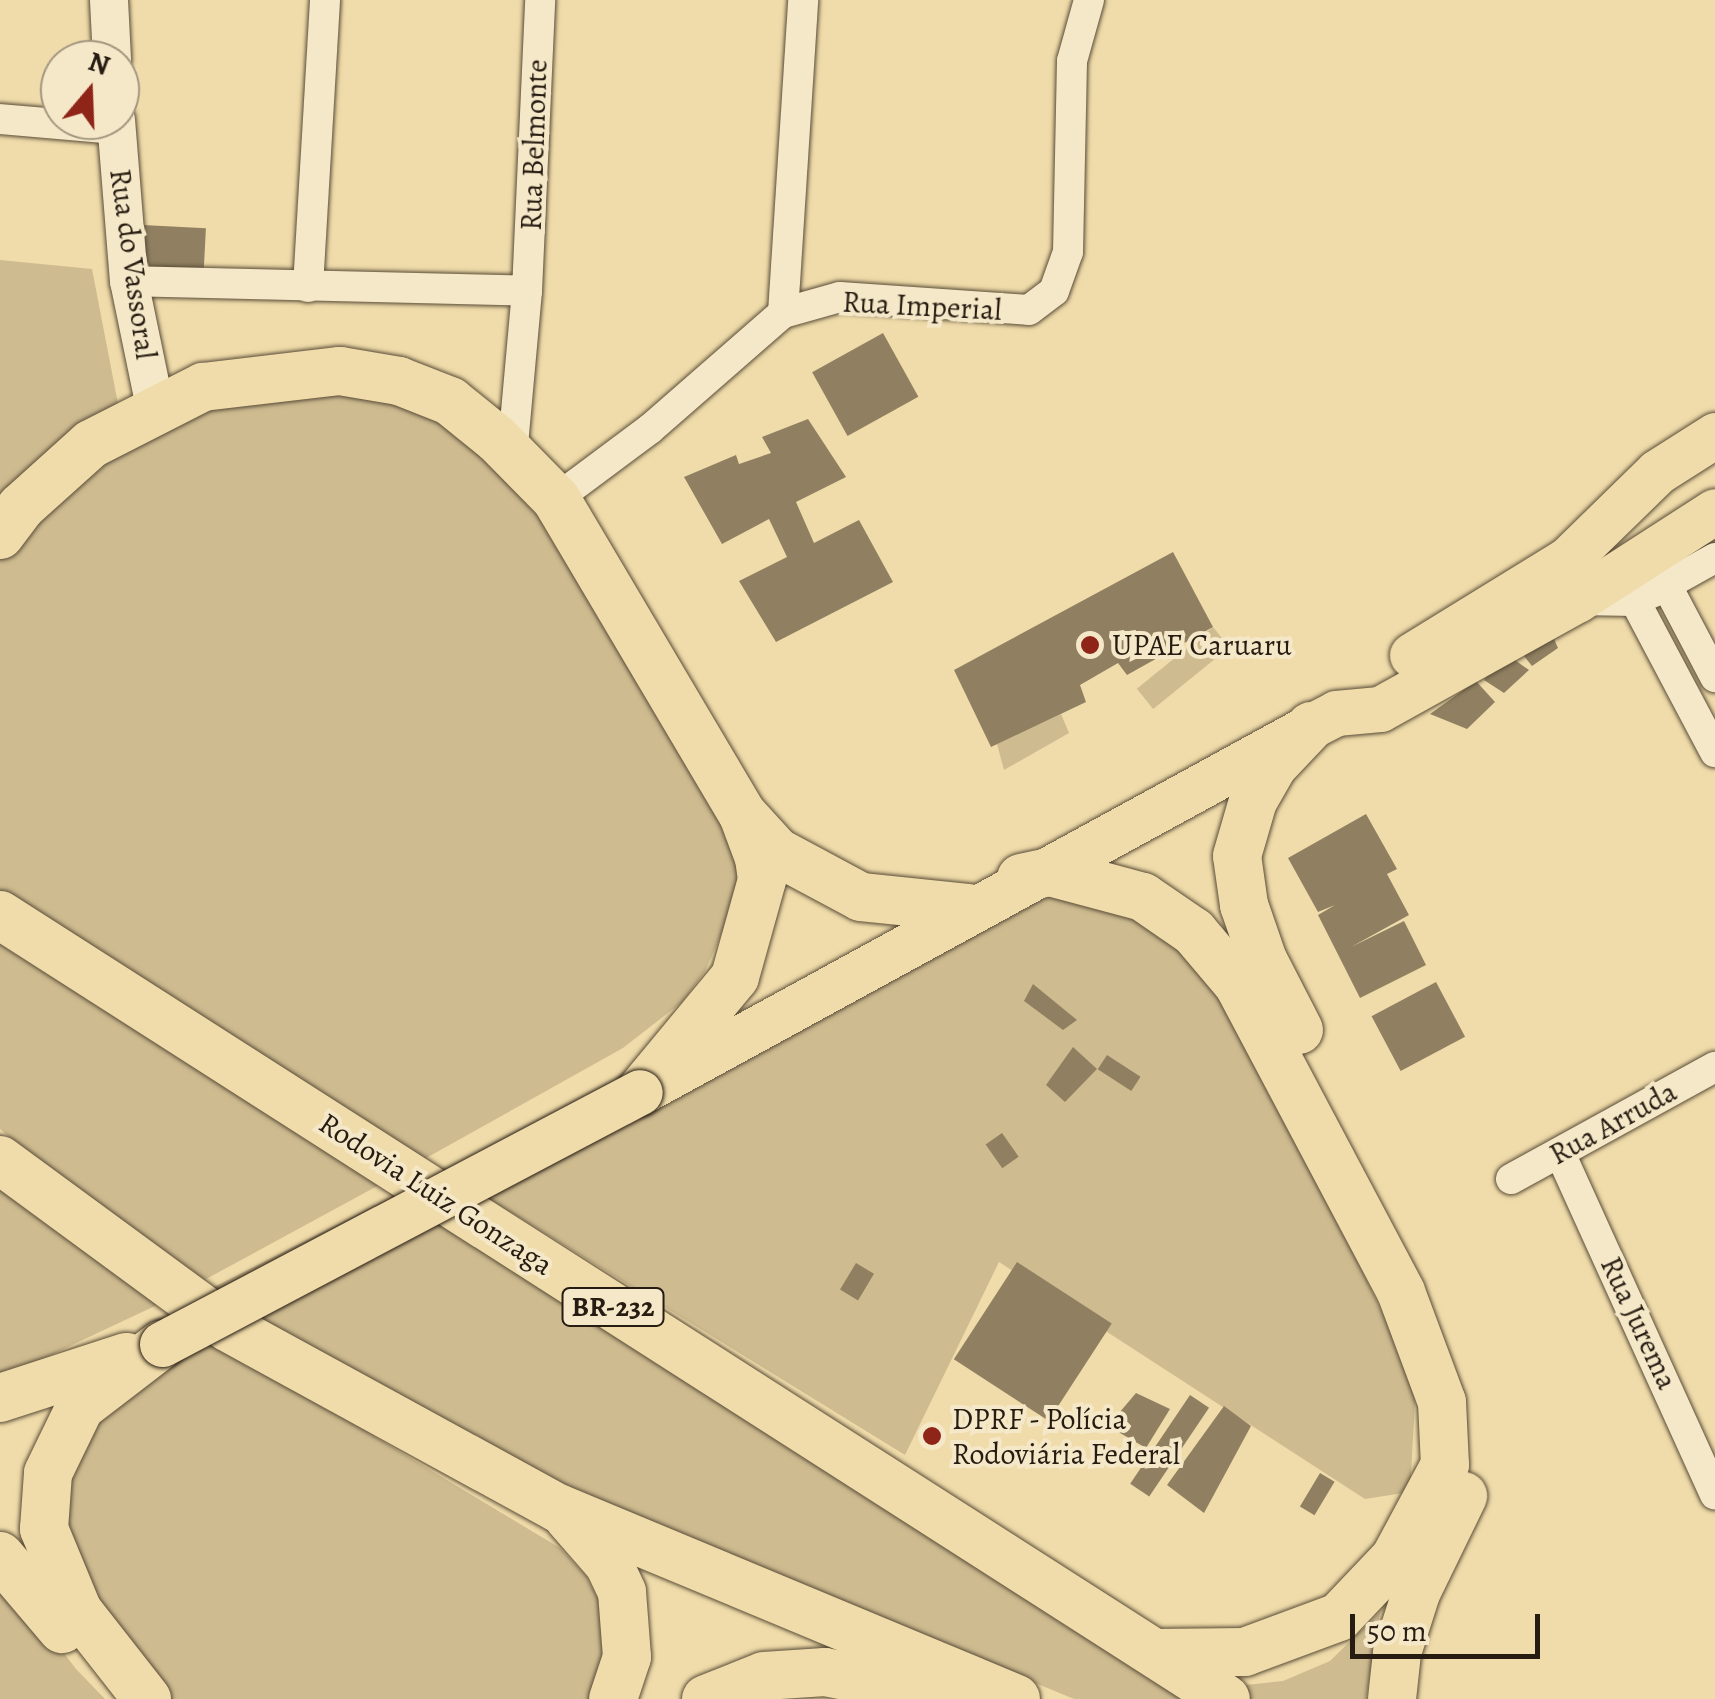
<!DOCTYPE html>
<html>
<head>
<meta charset="utf-8">
<style>
  body { margin:0 }
  #map { position:relative; width:1715px; height:1699px; overflow:hidden; background:#f0dcaa; font-family:Alegreya,serif }
  div>[style] { position:absolute }
  .green>* { inset:0; background:#cebb90; transform-origin:0 0 }
  .building>* { inset:0; background:#908061; transform-origin:0 0 }
  .roads { filter:drop-shadow(0 0 2px #594c38) drop-shadow(0 0 2px #594c38) }
  .minor>* { height:30px; margin:-15px; padding:0 15px; transform-origin:15px; border-radius:15px; background:#f5e8c8 }
  .tertiary>* { height:38px; margin:-19px; padding:0 19px; transform-origin:19px; border-radius:19px; background:#f5e8c8 }
  .primary>* { height:45px; margin:-22.5px; padding:0 22.5px; transform-origin:22.5px; border-radius:22.5px; background:#f0dcaa }
  .trunk>* { height:48px; margin:-24px; padding:0 24px; transform-origin:24px; border-radius:24px; background:#f0dcaa }
  .bridges { filter:drop-shadow(0 0 2px #271c12) drop-shadow(0 0 2px #271c12) }
  .primary-bridge>* { height:45px; margin:-22.5px; padding:0 22.5px; transform-origin:22.5px; border-radius:22.5px; background:#f0dcaa }
  .dots>* { width:28px; height:28px; translate:-50% -50%; box-sizing:border-box; border:5px solid #f5e8c8; border-radius:50% }
  span { translate:-50% -50%; white-space:nowrap; text-align:center; line-height:1.15; -webkit-text-stroke:8px #f5e8c8; paint-order:stroke }
  .shield-label span { padding:2px 8px; background:#f5e8c8; border:2px solid; border-radius:8px; -webkit-text-stroke-width:0 }
  .shield-label { font-size:28px; color:#271c12; font-weight:700 }
  .street-label { font-size:30px; color:#271c12 }
  .poi-label { font-size:30px; color:#271c12 }
  .left { translate:0 -50%; text-align:left }
  .north { position:absolute; left:40px; top:40px; width:100px; height:100px; box-sizing:border-box; background:#f5e8c8; border:2px solid #a3967f; border-radius:50%; rotate:19deg; font-size:28px; font-weight:700; line-height:40px; text-align:center; color:#271c12 }
  .north::after { content:''; display:block; margin:auto; width:35px; height:45px; background:#8f2418; clip-path:polygon(50% 0,100% 100%,50% 72%,0 100%) }
  .scale { position:absolute; left:1350px; top:1614px; width:190px; height:45px; box-sizing:border-box; border:5px solid #271c12; border-top:0; padding-left:12px; font-size:30px; line-height:35px; white-space:nowrap; color:#271c12; -webkit-text-stroke:8px #f5e8c8; paint-order:stroke }
</style>
</head>
<body>
<div id="map">
  <div class="green">
    <div style="clip-path:polygon(0 260px,92px 269px,119px 409px,0 524px)"></div>
    <div style="clip-path:polygon(215px 393px,401px 394px,550px 506px,735px 839px,738px 881px,729px 917px,705px 971px,682px 1002px,623px 1048px,410px 1167px,0 894px,0 550px,97px 451px)"></div>
    <div style="left:1213px;top:627px;width:26px;height:98px;rotate:51deg"></div>
    <div style="clip-path:polygon(1061px 714px,1069px 733px,1004px 770px,997px 744px)"></div>
    <div style="clip-path:polygon(1052px 896px,1145px 909px,1232px 995px,1416px 1384px,1410px 1492px,1365px 1499px,999px 1262px,905px 1455px,483px 1195px,995px 918px)"></div>
    <div style="clip-path:polygon(0 944px,96px 1005px,392px 1178px,184px 1291px,0 1129px)"></div>
    <div style="clip-path:polygon(0 1169px,174px 1297px,0 1379px)"></div>
    <div style="clip-path:polygon(408px 1189px,1207px 1699px,1074px 1699px,504px 1464px,196px 1296px)"></div>
    <div style="clip-path:polygon(214px 1340px,560px 1548px,586px 1576px,602px 1606px,606px 1646px,596px 1699px,170px 1699px,70px 1568px,60px 1469px,87px 1415px)"></div>
    <div style="clip-path:polygon(0 1569px,76px 1669px,105px 1699px,0 1699px)"></div>
    <div style="clip-path:polygon(1380px 1612px,1366px 1699px,1243px 1699px,1226px 1687px,1283px 1681px,1330px 1661px)"></div>
  </div>
  <div class="building">
    <div style="left:143px;top:225px;width:63px;height:48px;rotate:3deg"></div>
    <div style="left:883px;top:333px;width:73px;height:81px;rotate:61deg"></div>
    <div style="clip-path:polygon(808px 419px,846px 477px,796px 502px,814px 543px,859px 520px,893px 582px,776px 642px,739px 581px,787px 557px,769px 519px,722px 544px,684px 477px,736px 455px,739px 464px,771px 453px,762px 437px)"></div>
    <div style="clip-path:polygon(1173px 552px,1213px 627px,1127px 675px,1118px 663px,1080px 685px,1086px 702px,991px 747px,954px 670px)"></div>
    <div style="clip-path:polygon(1549px 628px,1558px 648px,1532px 666px,1516px 646px)"></div>
    <div style="clip-path:polygon(1505px 653px,1529px 670px,1504px 693px,1484px 680px)"></div>
    <div style="clip-path:polygon(1476px 681px,1495px 702px,1467px 729px,1430px 714px)"></div>
    <div style="clip-path:polygon(1366px 814px,1397px 869px,1387px 874px,1409px 915px,1351px 947px,1404px 921px,1426px 965px,1360px 998px,1318px 915px,1335px 905px,1318px 912px,1288px 858px)"></div>
    <div style="left:1436px;top:982px;width:62px;height:73px;rotate:62deg"></div>
    <div style="clip-path:polygon(1033px 984px,1077px 1020px,1063px 1030px,1024px 1001px)"></div>
    <div style="clip-path:polygon(1073px 1047px,1097px 1069px,1065px 1102px,1046px 1085px)"></div>
    <div style="left:1107px;top:1055px;width:40px;height:17px;rotate:33deg"></div>
    <div style="left:1002px;top:1133px;width:29px;height:20px;rotate:55deg"></div>
    <div style="left:1017px;top:1262px;width:113px;height:116px;rotate:33deg"></div>
    <div style="left:856px;top:1263px;width:21px;height:31px;rotate:31deg"></div>
    <div style="clip-path:polygon(1136px 1393px,1170px 1409px,1146px 1448px,1108px 1426px)"></div>
    <div style="left:1190px;top:1395px;width:23px;height:107px;rotate:34deg"></div>
    <div style="clip-path:polygon(1224px 1406px,1251px 1426px,1204px 1513px,1167px 1485px)"></div>
    <div style="left:1320px;top:1473px;width:17px;height:39px;rotate:31deg"></div>
  </div>
  <div class="roads">
    <div class="minor">
      <div style="left:0;top:119px;width:116px;rotate:4.9deg"></div>
      <div style="left:129px;top:281px;width:398px;rotate:1.4deg"></div>
      <div style="left:527px;top:291px;width:165px;rotate:95.2deg"></div>
      <div style="left:308px;top:287px;width:288px;rotate:-86.6deg"></div>
      <div style="left:527px;top:291px;width:291px;rotate:-87.4deg"></div>
      <div style="left:783px;top:313px;width:314px;rotate:-86.3deg"></div>
      <div style="left:556px;top:499px;width:117px;rotate:-36.7deg"></div>
      <div style="left:650px;top:429px;width:176px;rotate:-41.1deg"></div>
      <div style="left:783px;top:313px;width:59px;rotate:-15.7deg"></div>
      <div style="left:840px;top:297px;width:189px;rotate:3.9deg"></div>
      <div style="left:1029px;top:310px;width:31px;rotate:-37deg"></div>
      <div style="left:1054px;top:291px;width:41px;rotate:-70.3deg"></div>
      <div style="left:1068px;top:252px;width:191px;rotate:-88.8deg"></div>
      <div style="left:1072px;top:61px;width:63px;rotate:-74.4deg"></div>
      <div style="left:1624px;top:568px;width:47px;rotate:22.7deg"></div>
      <div style="left:1667px;top:586px;width:103px;rotate:62.2deg"></div>
      <div style="left:1652px;top:593px;width:72px;rotate:-29.1deg"></div>
      <div style="left:1577px;top:600px;width:58px;rotate:1deg"></div>
      <div style="left:1635px;top:601px;width:171px;rotate:62.1deg"></div>
      <div style="left:1560px;top:1153px;width:375px;rotate:65.6deg"></div>
      <div style="left:1511px;top:1179px;width:233px;rotate:-28.8deg"></div>
    </div>
    <div class="tertiary">
      <div style="left:109px;top:0;width:60px;rotate:87.1deg"></div>
      <div style="left:116px;top:120px;width:162px;rotate:85.4deg"></div>
      <div style="left:129px;top:281px;width:129px;rotate:78.3deg"></div>
    </div>
    <div class="primary">
      <div style="left:1412px;top:655px;width:183px;rotate:-31.6deg"></div>
      <div style="left:1568px;top:559px;width:124px;rotate:-44.3deg"></div>
      <div style="left:1657px;top:472px;width:69px;rotate:-32.5deg"></div>
      <div style="left:646px;top:1089px;width:758px;rotate:-28.63deg"></div>
      <div style="left:1311px;top:726px;width:28px;rotate:-27deg"></div>
      <div style="left:1336px;top:713px;width:44px;rotate:-5.2deg"></div>
      <div style="left:1380px;top:709px;width:225px;rotate:-29deg"></div>
      <div style="left:1577px;top:600px;width:164px;rotate:-32.8deg"></div>
    </div>
    <div class="trunk">
      <div style="left:0;top:535px;width:35px;rotate:-53deg"></div>
      <div style="left:21px;top:507px;width:94px;rotate:-42deg"></div>
      <div style="left:91px;top:444px;width:126px;rotate:-27deg"></div>
      <div style="left:203px;top:387px;width:138px;rotate:-6.7deg"></div>
      <div style="left:340px;top:371px;width:60px;rotate:9.6deg"></div>
      <div style="left:399px;top:381px;width:55px;rotate:21.4deg"></div>
      <div style="left:450px;top:401px;width:60px;rotate:39deg"></div>
      <div style="left:497px;top:439px;width:84px;rotate:45.5deg"></div>
      <div style="left:556px;top:499px;width:367px;rotate:59.4deg"></div>
      <div style="left:743px;top:815px;width:46px;rotate:69.6deg"></div>
      <div style="left:759px;top:858px;width:22px;rotate:82deg"></div>
      <div style="left:762px;top:880px;width:101px;rotate:105.6deg"></div>
      <div style="left:735px;top:977px;width:149px;rotate:129.6deg"></div>
      <div style="left:745px;top:817px;width:47px;rotate:47.6deg"></div>
      <div style="left:777px;top:852px;width:95px;rotate:28.2deg"></div>
      <div style="left:861px;top:897px;width:109px;rotate:5.8deg"></div>
      <div style="left:1021px;top:878px;width:30px;rotate:-12deg"></div>
      <div style="left:1050px;top:872px;width:96px;rotate:15deg"></div>
      <div style="left:1143px;top:897px;width:62px;rotate:34.5deg"></div>
      <div style="left:1194px;top:932px;width:68px;rotate:49.8deg"></div>
      <div style="left:1238px;top:984px;width:348px;rotate:62.1deg"></div>
      <div style="left:1401px;top:1292px;width:117px;rotate:69.6deg"></div>
      <div style="left:1442px;top:1402px;width:63px;rotate:87.3deg"></div>
      <div style="left:1445px;top:1465px;width:106px;rotate:118.3deg"></div>
      <div style="left:1395px;top:1558px;width:81px;rotate:133.5deg"></div>
      <div style="left:1339px;top:1617px;width:100px;rotate:159.6deg"></div>
      <div style="left:1245px;top:1652px;width:90px;rotate:179.4deg"></div>
      <div style="left:0;top:915px;width:1455px;rotate:32.6deg"></div>
      <div style="left:1299px;top:1030px;width:79px;rotate:-117.2deg"></div>
      <div style="left:1263px;top:960px;width:58px;rotate:-109.1deg"></div>
      <div style="left:1244px;top:905px;width:49px;rotate:-98.1deg"></div>
      <div style="left:1237px;top:856px;width:57px;rotate:-73.8deg"></div>
      <div style="left:1253px;top:801px;width:40px;rotate:-60.3deg"></div>
      <div style="left:1273px;top:766px;width:55px;rotate:-46.5deg"></div>
      <div style="left:0;top:1160px;width:282px;rotate:36.3deg"></div>
      <div style="left:227px;top:1327px;width:377px;rotate:28.7deg"></div>
      <div style="left:558px;top:1508px;width:496px;rotate:22.6deg"></div>
      <div style="left:0;top:1398px;width:133px;rotate:-18deg"></div>
      <div style="left:568px;top:1517px;width:62px;rotate:48.9deg"></div>
      <div style="left:609px;top:1564px;width:31px;rotate:65deg"></div>
      <div style="left:622px;top:1592px;width:65px;rotate:85.6deg"></div>
      <div style="left:627px;top:1657px;width:44px;rotate:108.4deg"></div>
      <div style="left:0;top:1556px;width:96px;rotate:49.7deg"></div>
      <div style="left:147px;top:1699px;width:112px;rotate:-128.1deg"></div>
      <div style="left:78px;top:1611px;width:89px;rotate:-112.5deg"></div>
      <div style="left:44px;top:1529px;width:56px;rotate:-85.9deg"></div>
      <div style="left:48px;top:1473px;width:73px;rotate:-64.1deg"></div>
      <div style="left:80px;top:1407px;width:103px;rotate:-37.5deg"></div>
      <div style="left:706px;top:1699px;width:62px;rotate:-21.6deg"></div>
      <div style="left:764px;top:1676px;width:61px;rotate:-3.8deg"></div>
      <div style="left:825px;top:1672px;width:123px;rotate:11.2deg"></div>
      <div style="left:1392px;top:1699px;width:46px;rotate:-83.8deg"></div>
      <div style="left:1397px;top:1653px;width:63px;rotate:-72.4deg"></div>
      <div style="left:1416px;top:1593px;width:108px;rotate:-64.1deg"></div>
    </div>
  </div>
  <div class="bridges">
    <div class="primary-bridge">
      <div style="left:162px;top:1344px;width:540px;rotate:-27.8deg"></div>
    </div>
  </div>
  <div class="dots">
    <div style="left:1090px;top:645px;background:#8f2418"></div>
    <div style="left:932px;top:1436px;background:#8f2418"></div>
  </div>
  <div class="shield-label">
    <span style="left:613px;top:1307px">BR-232</span>
  </div>
  <div class="street-label">
    <span style="left:534px;top:145px;rotate:-88deg">Rua Belmonte</span>
    <span style="left:133px;top:264px;rotate:82deg">Rua do Vassoral</span>
    <span style="left:922px;top:306px;rotate:3deg">Rua Imperial</span>
    <span style="left:1613px;top:1123px;rotate:-29deg">Rua Arruda</span>
    <span style="left:436px;top:1194px;rotate:33deg">Rodovia Luiz Gonzaga</span>
    <span style="left:1639px;top:1323px;rotate:65deg">Rua Jurema</span>
  </div>
  <div class="poi-label">
    <span class="left" style="left:1112px;top:645px">UPAE Caruaru</span>
    <span class="left" style="left:952px;top:1436px">DPRF - Polícia<br>Rodoviária Federal</span>
  </div>
  <div class="north">N</div>
  <div class="scale">50 m</div>
</div>
</body>
</html>
